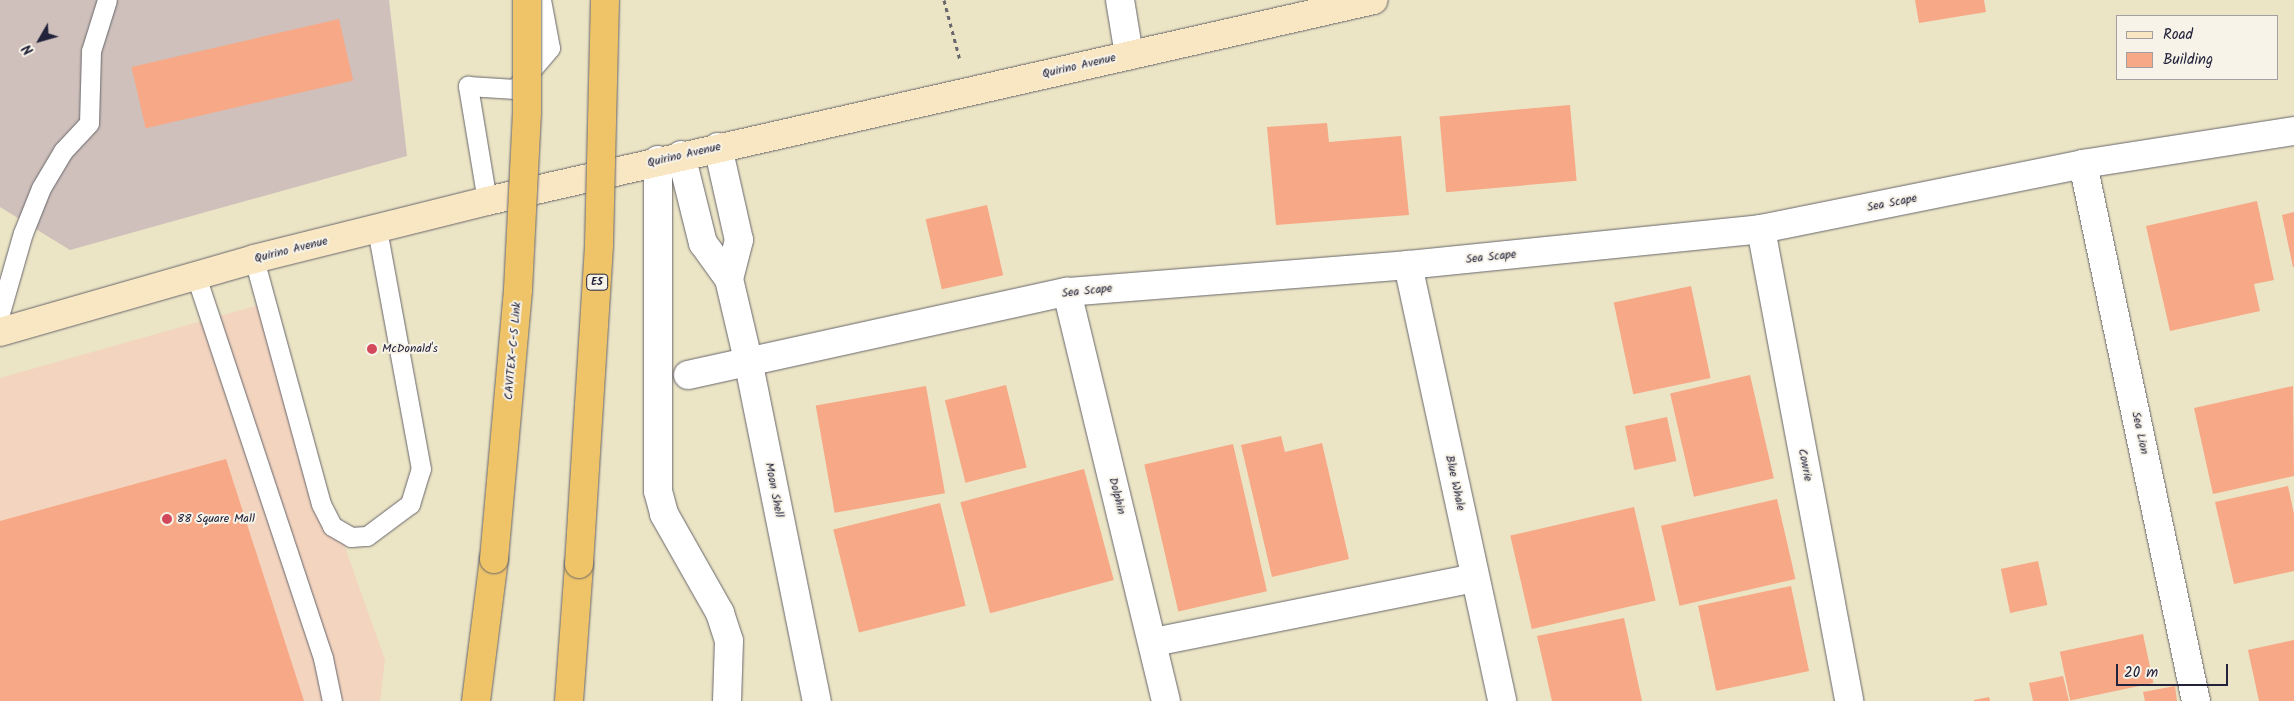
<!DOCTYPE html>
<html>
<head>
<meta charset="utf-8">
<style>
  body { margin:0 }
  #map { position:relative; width:2294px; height:701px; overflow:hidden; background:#ebe4c5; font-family:Kalam,sans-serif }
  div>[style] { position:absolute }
  .built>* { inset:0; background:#f3d4bf }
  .industrial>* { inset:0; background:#cfc0bb }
  .building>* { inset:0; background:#f7a886; transform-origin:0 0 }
  .path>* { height:3px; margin-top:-1.5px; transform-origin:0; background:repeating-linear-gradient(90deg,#68666b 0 4px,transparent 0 8px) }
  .roads { filter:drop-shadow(0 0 1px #68666b) drop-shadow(0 0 1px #68666b) }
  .lane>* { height:19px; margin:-9.5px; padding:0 9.5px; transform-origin:9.5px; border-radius:9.5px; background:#fff }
  .street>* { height:28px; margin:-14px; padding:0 14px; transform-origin:14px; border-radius:14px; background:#fff }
  .secondary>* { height:28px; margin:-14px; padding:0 14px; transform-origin:14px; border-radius:14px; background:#f9e7c3 }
  .highway>* { height:28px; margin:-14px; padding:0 14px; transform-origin:14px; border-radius:14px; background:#efc469 }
  .bridges { filter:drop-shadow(0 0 1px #68666b) drop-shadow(0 0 1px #68666b) }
  .highway-bridge>* { height:28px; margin:-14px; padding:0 14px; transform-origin:14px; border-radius:14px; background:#efc469 }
  .dots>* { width:14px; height:14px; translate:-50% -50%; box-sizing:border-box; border:2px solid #f7f3e8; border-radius:50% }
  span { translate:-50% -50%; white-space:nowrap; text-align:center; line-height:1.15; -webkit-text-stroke:4px #f7f3e8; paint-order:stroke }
  .shield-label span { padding:1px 4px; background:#f7f3e8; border:1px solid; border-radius:4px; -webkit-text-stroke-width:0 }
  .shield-label { font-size:11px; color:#22223b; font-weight:700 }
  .street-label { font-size:12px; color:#22223b }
  .poi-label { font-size:12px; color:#22223b }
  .left { translate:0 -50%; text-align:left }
  .legend { position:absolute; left:2116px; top:15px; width:162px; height:65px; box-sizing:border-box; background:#f7f3e8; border:1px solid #a29fa3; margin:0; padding:6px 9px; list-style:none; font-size:15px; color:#22223b }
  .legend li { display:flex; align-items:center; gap:10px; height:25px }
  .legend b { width:25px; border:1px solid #a29fa3 }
  .north { position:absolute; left:15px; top:15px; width:50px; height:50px; -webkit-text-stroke:4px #f7f3e8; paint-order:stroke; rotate:232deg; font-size:14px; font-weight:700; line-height:20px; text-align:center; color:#22223b }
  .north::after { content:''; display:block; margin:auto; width:18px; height:22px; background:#22223b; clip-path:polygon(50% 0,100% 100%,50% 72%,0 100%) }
  .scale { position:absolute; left:2116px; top:664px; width:112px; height:22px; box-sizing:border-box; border:2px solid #22223b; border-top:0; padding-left:6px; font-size:15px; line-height:18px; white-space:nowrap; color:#22223b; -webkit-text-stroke:4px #f7f3e8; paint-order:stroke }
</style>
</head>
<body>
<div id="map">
  <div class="built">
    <div style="clip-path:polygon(259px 305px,385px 660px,380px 701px,0 701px,0 378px)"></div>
  </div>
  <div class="industrial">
    <div style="clip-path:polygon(0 0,389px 0,407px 156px,70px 250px,0 207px)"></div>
  </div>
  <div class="building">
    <div style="clip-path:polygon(1915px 0,1984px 0,1986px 12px,1919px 23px)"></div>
    <div style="left:339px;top:19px;width:63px;height:213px;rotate:77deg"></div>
    <div style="left:1570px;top:105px;width:76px;height:131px;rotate:85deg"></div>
    <div style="clip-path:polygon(1327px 123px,1329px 142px,1401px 136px,1409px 215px,1276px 225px,1267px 127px)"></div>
    <div style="clip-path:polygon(2257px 201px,2274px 280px,2254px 284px,2260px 311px,2170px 331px,2146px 226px)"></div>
    <div style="left:987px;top:205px;width:72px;height:63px;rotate:77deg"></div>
    <div style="clip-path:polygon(2294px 212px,2294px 267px,2293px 267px,2282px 215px)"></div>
    <div style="left:1691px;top:286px;width:94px;height:79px;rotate:78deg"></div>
    <div style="left:1750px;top:375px;width:106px;height:82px;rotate:77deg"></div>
    <div style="left:1006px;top:385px;width:85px;height:63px;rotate:76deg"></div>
    <div style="left:926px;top:386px;width:109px;height:112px;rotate:80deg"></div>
    <div style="clip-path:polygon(2293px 386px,2294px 476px,2213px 494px,2194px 408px)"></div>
    <div style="left:1667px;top:417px;width:45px;height:43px;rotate:78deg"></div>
    <div style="clip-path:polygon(1281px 436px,1285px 452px,1322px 443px,1349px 559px,1272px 577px,1241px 445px)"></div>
    <div style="left:1233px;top:444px;width:151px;height:91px;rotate:77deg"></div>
    <div style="clip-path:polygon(226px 459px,304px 701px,0 701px,0 521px)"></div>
    <div style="left:1084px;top:469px;width:115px;height:128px;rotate:75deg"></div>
    <div style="clip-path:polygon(2288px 486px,2294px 514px,2294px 571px,2234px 584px,2215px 502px)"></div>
    <div style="left:1777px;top:499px;width:82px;height:119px;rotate:77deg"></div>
    <div style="left:940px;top:503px;width:106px;height:110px;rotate:76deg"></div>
    <div style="left:1634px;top:507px;width:96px;height:127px;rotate:77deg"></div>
    <div style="left:2038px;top:561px;width:45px;height:38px;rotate:78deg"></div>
    <div style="left:1791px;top:586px;width:87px;height:95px;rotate:78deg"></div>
    <div style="clip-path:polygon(1624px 618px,1642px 701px,1552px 701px,1537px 636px)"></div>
    <div style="left:2143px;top:634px;width:50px;height:85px;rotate:78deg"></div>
    <div style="clip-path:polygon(2294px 640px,2294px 701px,2259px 701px,2248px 650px)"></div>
    <div style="clip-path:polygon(2063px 676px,2069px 701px,2033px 701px,2029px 683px)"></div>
    <div style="clip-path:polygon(2175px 686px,2177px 701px,2145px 701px,2143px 692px)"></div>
    <div style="clip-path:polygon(1989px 697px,1990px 701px,1974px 701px,1974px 700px)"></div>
  </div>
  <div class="path">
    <div style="left:944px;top:0;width:62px;rotate:75.1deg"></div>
  </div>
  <div class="roads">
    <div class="lane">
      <div style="left:487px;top:201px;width:117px;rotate:-99.4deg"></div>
      <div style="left:468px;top:86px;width:47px;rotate:3.7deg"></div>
      <div style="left:515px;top:89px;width:54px;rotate:-49.5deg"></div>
      <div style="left:550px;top:48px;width:49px;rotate:-100.6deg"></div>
      <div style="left:254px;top:259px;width:254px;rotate:74.7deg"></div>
      <div style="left:321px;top:504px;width:25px;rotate:63deg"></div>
      <div style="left:332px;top:526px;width:22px;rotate:30deg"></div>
      <div style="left:351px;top:537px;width:16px;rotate:-4deg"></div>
      <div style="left:367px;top:536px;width:54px;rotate:-36.7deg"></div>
      <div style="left:410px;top:504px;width:37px;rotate:-73deg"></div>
      <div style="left:421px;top:469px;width:244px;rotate:-100.4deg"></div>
      <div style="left:196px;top:276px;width:403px;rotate:71.6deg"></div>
      <div style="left:323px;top:658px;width:44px;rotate:78.2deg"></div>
      <div style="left:0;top:313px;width:83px;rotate:-74deg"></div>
      <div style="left:23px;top:233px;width:48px;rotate:-68.2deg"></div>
      <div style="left:41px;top:188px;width:43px;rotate:-59.3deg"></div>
      <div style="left:63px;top:151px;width:38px;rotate:-47deg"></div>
      <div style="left:89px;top:123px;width:72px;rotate:-88.4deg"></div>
      <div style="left:91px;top:51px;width:53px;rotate:-72.6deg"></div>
    </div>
    <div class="street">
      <div style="left:1120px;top:0;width:56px;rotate:80.7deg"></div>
      <div style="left:718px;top:147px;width:95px;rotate:77.3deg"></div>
      <div style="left:739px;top:240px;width:40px;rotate:104.4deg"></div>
      <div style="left:681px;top:155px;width:91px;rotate:76deg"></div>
      <div style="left:703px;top:243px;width:44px;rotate:54.2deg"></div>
      <div style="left:729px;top:279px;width:83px;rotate:76.8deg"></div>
      <div style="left:748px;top:360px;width:348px;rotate:78.6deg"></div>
      <div style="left:658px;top:160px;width:331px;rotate:90deg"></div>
      <div style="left:658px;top:491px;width:24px;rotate:75deg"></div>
      <div style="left:664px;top:514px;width:114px;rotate:60.5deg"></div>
      <div style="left:720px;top:613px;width:29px;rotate:72deg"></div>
      <div style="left:729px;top:641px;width:60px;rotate:91.9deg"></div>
      <div style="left:2083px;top:164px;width:549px;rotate:78.12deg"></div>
      <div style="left:1761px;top:229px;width:480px;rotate:79.4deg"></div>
      <div style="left:1408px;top:265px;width:446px;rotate:77.8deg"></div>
      <div style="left:1067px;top:292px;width:421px;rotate:76.4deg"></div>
      <div style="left:688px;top:375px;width:388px;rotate:-12.4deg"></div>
      <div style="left:1067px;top:292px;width:342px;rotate:-4.5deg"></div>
      <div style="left:1408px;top:265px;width:355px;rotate:-5.8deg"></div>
      <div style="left:1761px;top:229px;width:328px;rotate:-11.4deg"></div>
      <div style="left:2083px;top:164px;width:214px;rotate:-8.9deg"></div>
      <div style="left:1154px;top:642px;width:327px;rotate:-11.3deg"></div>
    </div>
    <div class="secondary">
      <div style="left:0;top:332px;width:264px;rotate:-16deg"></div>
      <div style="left:254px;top:259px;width:240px;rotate:-14deg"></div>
      <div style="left:487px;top:201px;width:909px;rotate:-12.77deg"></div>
    </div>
    <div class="highway">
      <div style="left:476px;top:701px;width:143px;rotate:-82.8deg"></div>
      <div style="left:569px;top:701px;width:137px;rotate:-85.8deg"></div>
    </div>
  </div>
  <div class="bridges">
    <div class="highway-bridge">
      <div style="left:494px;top:559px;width:270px;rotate:-84.9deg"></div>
      <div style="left:518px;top:290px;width:178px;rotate:-87.1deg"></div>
      <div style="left:527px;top:112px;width:112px;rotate:-90deg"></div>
      <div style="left:579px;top:564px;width:320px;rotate:-86.4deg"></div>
      <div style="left:599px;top:245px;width:245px;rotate:-88.6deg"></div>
    </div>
  </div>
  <div class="dots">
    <div style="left:372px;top:349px;background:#d1495b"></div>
    <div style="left:167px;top:519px;background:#d1495b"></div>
  </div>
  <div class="shield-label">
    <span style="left:597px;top:282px">E5</span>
  </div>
  <div class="street-label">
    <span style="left:1079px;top:66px;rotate:-13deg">Quirino Avenue</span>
    <span style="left:684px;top:155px;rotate:-13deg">Quirino Avenue</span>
    <span style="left:1892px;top:203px;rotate:-11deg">Sea Scape</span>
    <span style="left:291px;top:250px;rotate:-14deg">Quirino Avenue</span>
    <span style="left:1491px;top:257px;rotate:-6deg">Sea Scape</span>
    <span style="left:1087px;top:291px;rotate:-6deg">Sea Scape</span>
    <span style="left:513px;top:351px;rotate:-85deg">CAVITEX–C-5 Link</span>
    <span style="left:2140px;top:433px;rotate:78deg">Sea Lion</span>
    <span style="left:1805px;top:465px;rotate:79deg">Cowrie</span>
    <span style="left:1455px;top:483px;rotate:78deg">Blue Whale</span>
    <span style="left:774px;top:490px;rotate:79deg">Moon Shell</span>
    <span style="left:1117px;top:496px;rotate:76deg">Dolphin</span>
  </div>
  <div class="poi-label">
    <span class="left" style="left:382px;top:349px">McDonald's</span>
    <span class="left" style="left:177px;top:519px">88 Square Mall</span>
  </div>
  <ul class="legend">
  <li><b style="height:6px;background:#f9e7c3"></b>Road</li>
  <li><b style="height:14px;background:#f7a886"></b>Building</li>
  </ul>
  <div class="north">N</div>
  <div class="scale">20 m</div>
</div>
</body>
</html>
